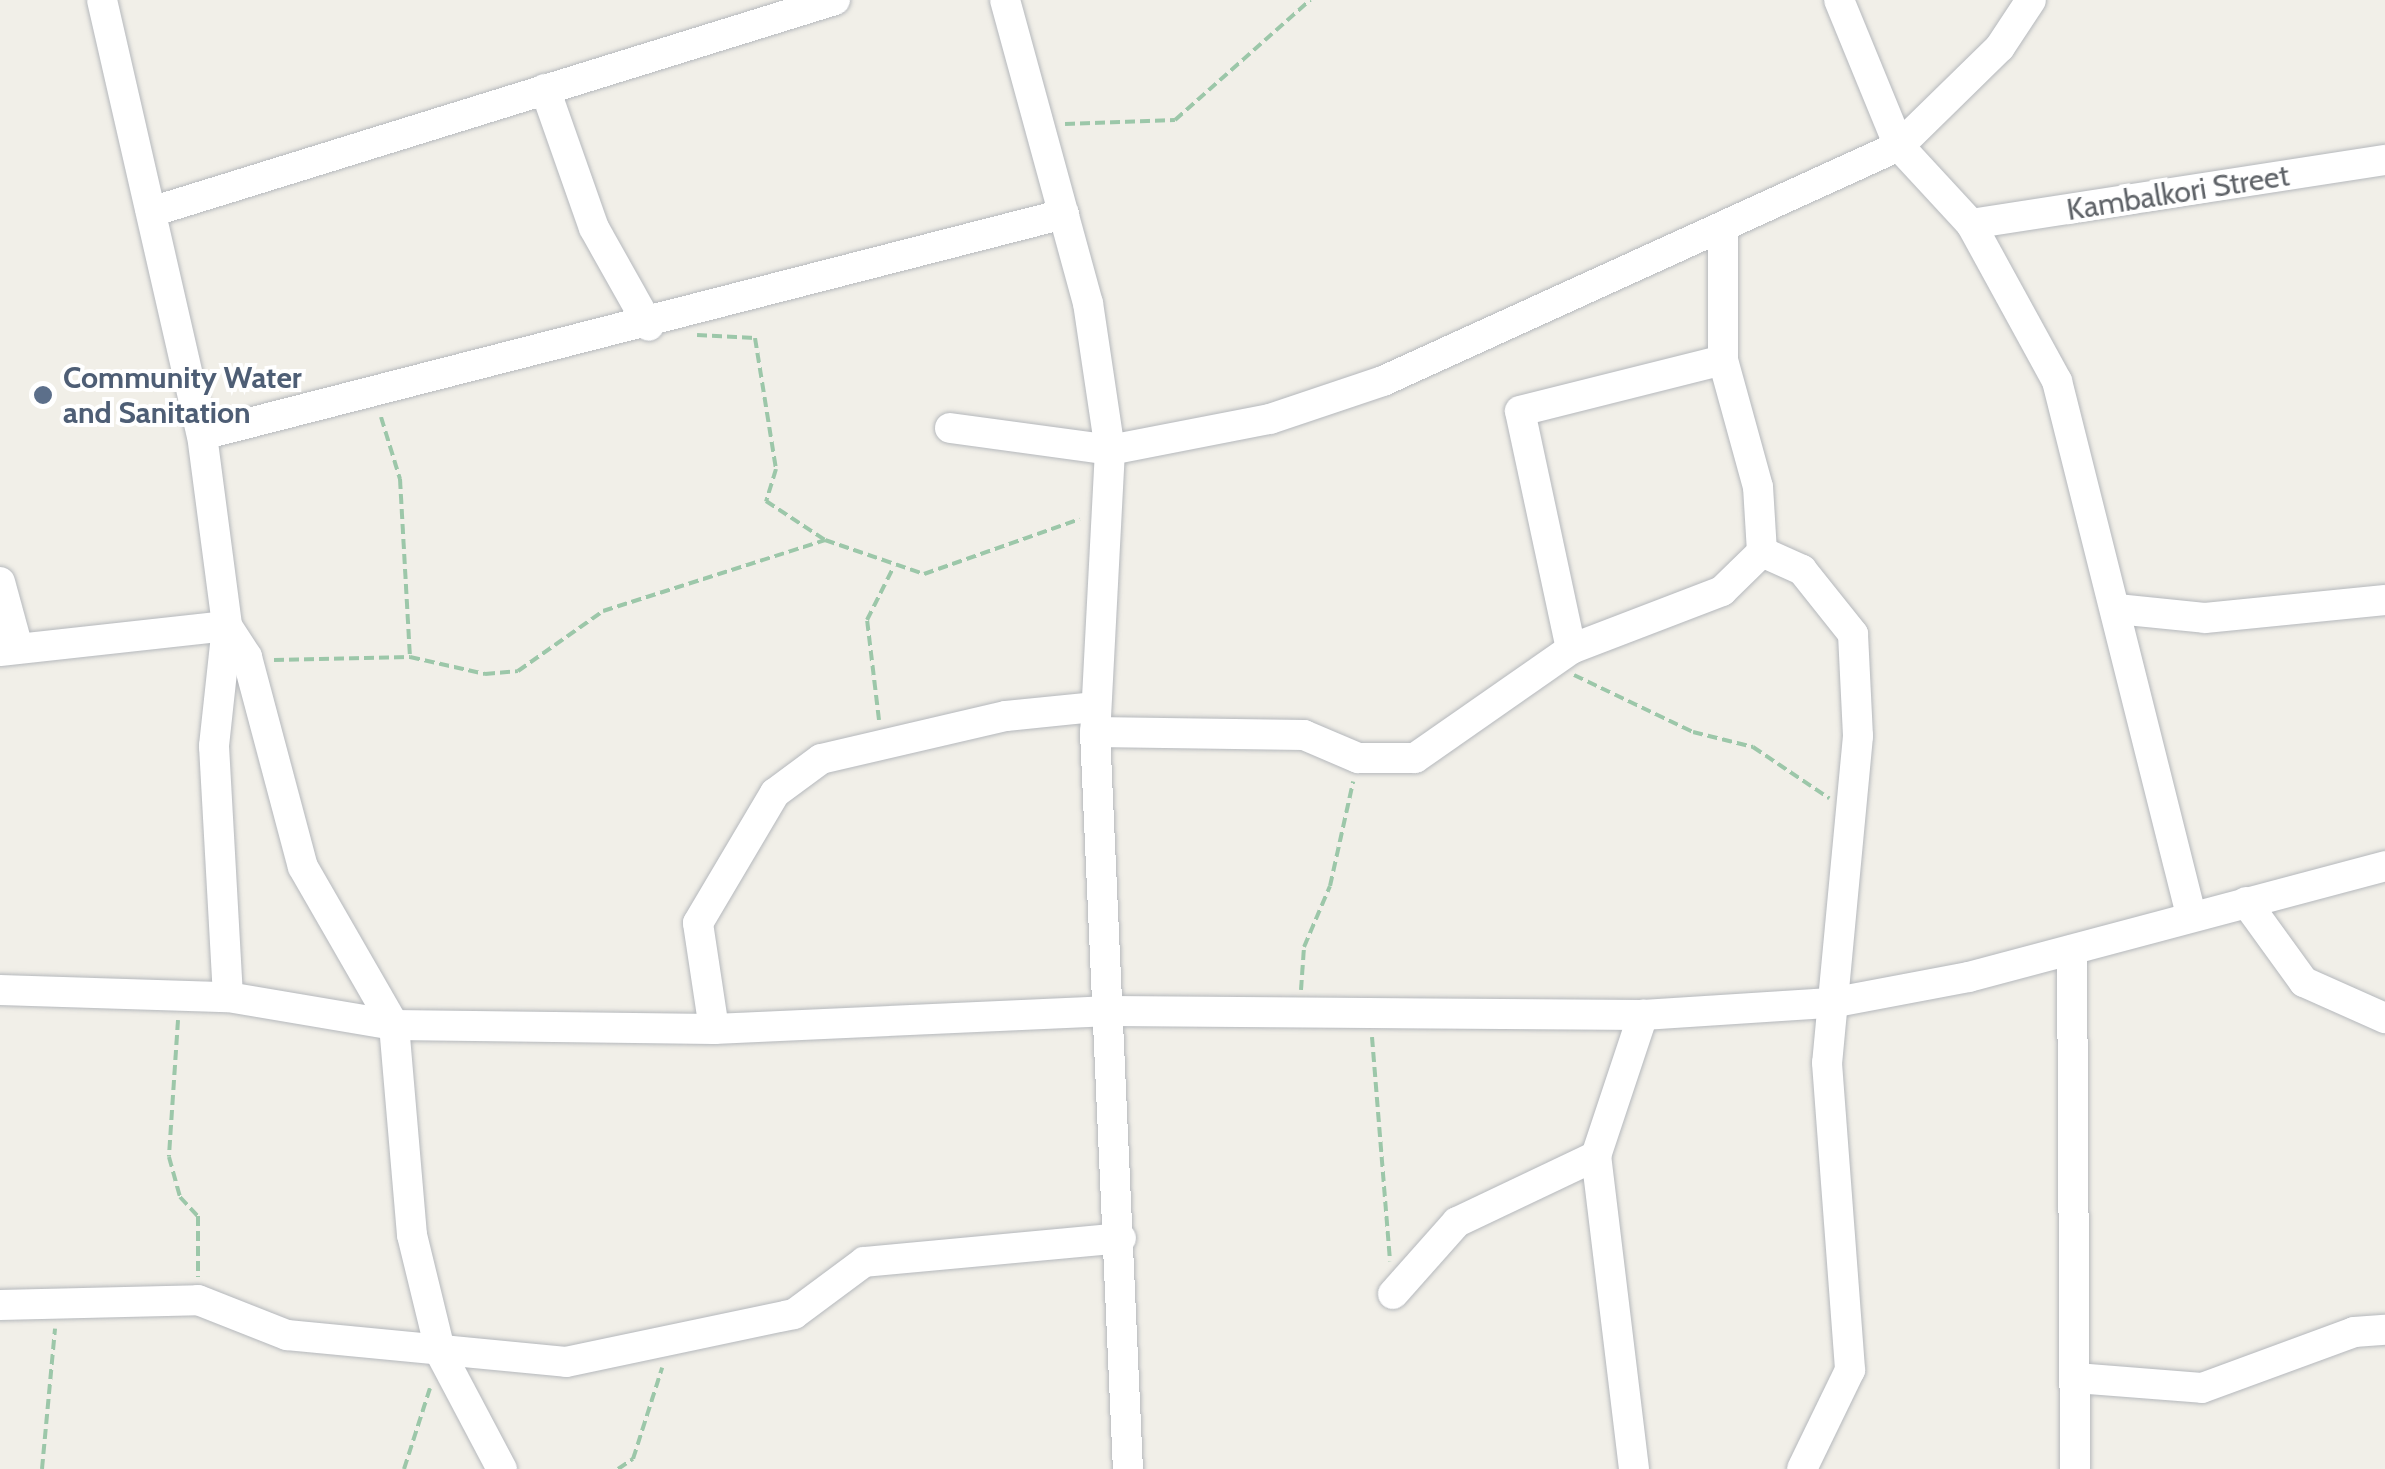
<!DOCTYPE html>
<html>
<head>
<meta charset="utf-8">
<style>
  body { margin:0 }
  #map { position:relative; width:2385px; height:1469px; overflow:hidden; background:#f1efe8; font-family:Cabin,sans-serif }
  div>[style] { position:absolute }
  .path>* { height:4px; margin-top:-2px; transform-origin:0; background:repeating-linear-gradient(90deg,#9cc7a9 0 10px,transparent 0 15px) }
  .roads { filter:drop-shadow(0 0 2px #b5b8bc) drop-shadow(0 0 2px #b5b8bc) }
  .minor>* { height:30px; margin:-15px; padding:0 15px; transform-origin:15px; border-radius:15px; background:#fff }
  .dots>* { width:28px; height:28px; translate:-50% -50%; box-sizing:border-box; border:5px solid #fff; border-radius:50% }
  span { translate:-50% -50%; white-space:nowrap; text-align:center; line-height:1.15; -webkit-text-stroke:8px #fff; paint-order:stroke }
  .street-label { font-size:30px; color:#5f6368 }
  .service-label { font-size:30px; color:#4e5e75; font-weight:700 }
  .left { translate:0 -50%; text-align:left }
</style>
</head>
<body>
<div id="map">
  <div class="path">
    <div style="left:1065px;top:124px;width:110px;rotate:-2.1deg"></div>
    <div style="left:1175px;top:120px;width:181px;rotate:-41.6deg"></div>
    <div style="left:697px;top:335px;width:58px;rotate:3deg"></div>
    <div style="left:755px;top:338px;width:133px;rotate:80.9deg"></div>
    <div style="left:776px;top:469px;width:34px;rotate:107deg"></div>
    <div style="left:766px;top:501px;width:71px;rotate:33.5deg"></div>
    <div style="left:825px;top:540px;width:105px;rotate:19deg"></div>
    <div style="left:924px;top:574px;width:165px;rotate:-19.4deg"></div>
    <div style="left:381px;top:417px;width:65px;rotate:73deg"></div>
    <div style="left:400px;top:479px;width:178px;rotate:86.8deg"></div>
    <div style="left:274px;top:660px;width:136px;rotate:-1.3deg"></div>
    <div style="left:410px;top:657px;width:77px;rotate:12.8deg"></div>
    <div style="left:485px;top:674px;width:33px;rotate:-5deg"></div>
    <div style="left:518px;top:671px;width:104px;rotate:-35.2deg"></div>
    <div style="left:603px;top:611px;width:233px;rotate:-17.7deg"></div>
    <div style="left:1574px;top:675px;width:132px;rotate:25.6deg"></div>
    <div style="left:1693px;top:732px;width:62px;rotate:14deg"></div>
    <div style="left:1753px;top:747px;width:92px;rotate:33.9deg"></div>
    <div style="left:879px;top:720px;width:101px;rotate:-96.8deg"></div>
    <div style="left:867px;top:620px;width:58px;rotate:-63.4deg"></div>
    <div style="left:1301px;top:990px;width:43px;rotate:-86deg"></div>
    <div style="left:1304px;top:947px;width:66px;rotate:-66.9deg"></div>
    <div style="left:1330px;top:886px;width:107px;rotate:-77.5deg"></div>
    <div style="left:178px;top:1020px;width:137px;rotate:93.8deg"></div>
    <div style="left:169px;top:1157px;width:41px;rotate:74.6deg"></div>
    <div style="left:180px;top:1197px;width:26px;rotate:47deg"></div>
    <div style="left:198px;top:1216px;width:61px;rotate:90deg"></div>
    <div style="left:1372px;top:1037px;width:225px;rotate:85.4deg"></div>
    <div style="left:42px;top:1469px;width:141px;rotate:-84.7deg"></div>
    <div style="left:404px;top:1469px;width:85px;rotate:-72.2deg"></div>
    <div style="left:618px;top:1469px;width:18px;rotate:-34deg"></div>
    <div style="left:633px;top:1459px;width:96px;rotate:-72.3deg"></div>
  </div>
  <div class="roads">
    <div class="minor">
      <div style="left:102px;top:0;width:446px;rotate:77.1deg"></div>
      <div style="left:202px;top:435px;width:193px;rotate:82.5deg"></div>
      <div style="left:227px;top:626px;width:37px;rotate:57deg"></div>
      <div style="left:247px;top:657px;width:217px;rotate:75.1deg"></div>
      <div style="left:303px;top:867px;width:182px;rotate:60.1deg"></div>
      <div style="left:394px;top:1025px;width:211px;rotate:85.1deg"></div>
      <div style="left:412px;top:1235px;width:122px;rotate:76.3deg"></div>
      <div style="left:441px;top:1354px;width:130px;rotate:62.1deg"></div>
      <div style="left:1005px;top:0;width:314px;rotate:74.7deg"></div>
      <div style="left:1088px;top:303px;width:149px;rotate:81.5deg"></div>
      <div style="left:1110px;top:450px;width:282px;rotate:93deg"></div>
      <div style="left:1095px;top:732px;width:738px;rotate:87.44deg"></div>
      <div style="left:1839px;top:0;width:158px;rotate:67.7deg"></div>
      <div style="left:1899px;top:146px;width:106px;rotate:47.3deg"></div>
      <div style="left:1971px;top:224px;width:179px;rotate:61.3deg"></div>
      <div style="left:2057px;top:381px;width:551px;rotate:75.91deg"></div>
      <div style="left:545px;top:89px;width:147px;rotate:70.6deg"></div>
      <div style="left:594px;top:228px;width:112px;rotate:60.7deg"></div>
      <div style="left:151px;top:212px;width:716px;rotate:-17.22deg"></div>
      <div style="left:1971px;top:224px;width:419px;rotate:-8.8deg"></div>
      <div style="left:950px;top:428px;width:162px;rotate:7.8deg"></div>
      <div style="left:1110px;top:450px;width:163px;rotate:-11deg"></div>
      <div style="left:1270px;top:419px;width:119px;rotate:-18.6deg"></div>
      <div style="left:1383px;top:381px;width:567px;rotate:-24.49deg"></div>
      <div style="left:1899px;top:146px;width:141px;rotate:-44.4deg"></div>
      <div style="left:2000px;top:47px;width:56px;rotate:-56.6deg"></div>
      <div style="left:202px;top:435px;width:890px;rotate:-14.38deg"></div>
      <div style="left:1762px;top:552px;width:44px;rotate:24.2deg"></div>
      <div style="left:1802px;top:570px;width:82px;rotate:51.4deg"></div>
      <div style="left:1853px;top:634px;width:102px;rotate:87.2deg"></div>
      <div style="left:1858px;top:736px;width:328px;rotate:95.4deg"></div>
      <div style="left:1827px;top:1063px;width:308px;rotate:85.7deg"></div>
      <div style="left:1850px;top:1370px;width:110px;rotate:115.9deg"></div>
      <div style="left:0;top:582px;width:68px;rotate:74.7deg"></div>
      <div style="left:2117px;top:609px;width:88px;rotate:5.8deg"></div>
      <div style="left:2205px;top:618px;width:181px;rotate:-5.7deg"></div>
      <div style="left:1571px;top:649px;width:243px;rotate:-102.1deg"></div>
      <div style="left:1520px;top:411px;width:209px;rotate:-14.1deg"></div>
      <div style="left:0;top:651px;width:228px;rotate:-6.3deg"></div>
      <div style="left:227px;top:626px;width:121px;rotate:96.2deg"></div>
      <div style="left:214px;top:746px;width:251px;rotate:86.8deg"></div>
      <div style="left:1095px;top:732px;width:209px;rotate:0.8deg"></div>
      <div style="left:1304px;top:735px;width:59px;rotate:23.1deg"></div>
      <div style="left:1358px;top:758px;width:57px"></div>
      <div style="left:1415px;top:758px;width:190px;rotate:-34.9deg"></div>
      <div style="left:1571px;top:649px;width:162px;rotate:-21deg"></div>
      <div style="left:1722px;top:591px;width:56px;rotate:-44.3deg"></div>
      <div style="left:1762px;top:552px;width:65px;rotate:-93.5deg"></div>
      <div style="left:1758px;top:487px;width:132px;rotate:-105.4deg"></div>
      <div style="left:1723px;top:360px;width:132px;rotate:-90deg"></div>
      <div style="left:2246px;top:902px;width:99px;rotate:54.1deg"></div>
      <div style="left:2304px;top:982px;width:89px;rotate:24deg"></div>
      <div style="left:2072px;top:950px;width:519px;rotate:89.67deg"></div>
      <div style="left:0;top:990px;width:228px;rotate:1.8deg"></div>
      <div style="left:228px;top:997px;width:168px;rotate:9.6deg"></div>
      <div style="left:394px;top:1025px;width:320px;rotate:0.7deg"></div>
      <div style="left:714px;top:1029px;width:397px;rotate:-2.6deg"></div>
      <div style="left:1111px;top:1011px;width:532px;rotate:0.43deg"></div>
      <div style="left:1643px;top:1015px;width:188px;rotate:-3.7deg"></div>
      <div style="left:1831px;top:1003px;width:140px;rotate:-10.7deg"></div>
      <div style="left:1969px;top:977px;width:431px;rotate:-14.9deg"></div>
      <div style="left:714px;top:1029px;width:107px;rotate:-98.6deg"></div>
      <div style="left:698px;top:923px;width:151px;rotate:-59.4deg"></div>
      <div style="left:775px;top:793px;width:57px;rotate:-36.5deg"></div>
      <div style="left:821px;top:759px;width:190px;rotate:-13.1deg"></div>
      <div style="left:1006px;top:716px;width:88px;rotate:-5.8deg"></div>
      <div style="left:1393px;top:1294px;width:96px;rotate:-48.4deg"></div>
      <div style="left:1457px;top:1222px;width:154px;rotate:-25.4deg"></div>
      <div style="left:0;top:1305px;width:198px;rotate:-1.4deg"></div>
      <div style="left:198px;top:1300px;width:96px;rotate:21.5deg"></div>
      <div style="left:287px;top:1335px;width:280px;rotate:5.5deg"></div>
      <div style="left:566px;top:1362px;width:233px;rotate:-11.9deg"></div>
      <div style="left:794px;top:1314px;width:87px;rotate:-36.6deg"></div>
      <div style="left:864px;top:1262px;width:258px;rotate:-5.3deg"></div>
      <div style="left:2076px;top:1378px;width:126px;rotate:4.5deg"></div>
      <div style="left:2202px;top:1388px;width:162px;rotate:-20.2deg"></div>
      <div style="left:2354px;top:1332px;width:31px;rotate:-4deg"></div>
      <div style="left:1634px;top:1469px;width:315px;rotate:-96.9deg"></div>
      <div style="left:1596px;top:1156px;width:149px;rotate:-71.6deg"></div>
    </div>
  </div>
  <div class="dots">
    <div style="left:43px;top:395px;background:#5c6f8a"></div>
  </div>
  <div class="street-label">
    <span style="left:2178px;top:193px;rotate:-9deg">Kambalkori Street</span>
  </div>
  <div class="service-label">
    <span class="left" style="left:63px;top:395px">Community Water<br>and Sanitation</span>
  </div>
</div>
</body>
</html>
